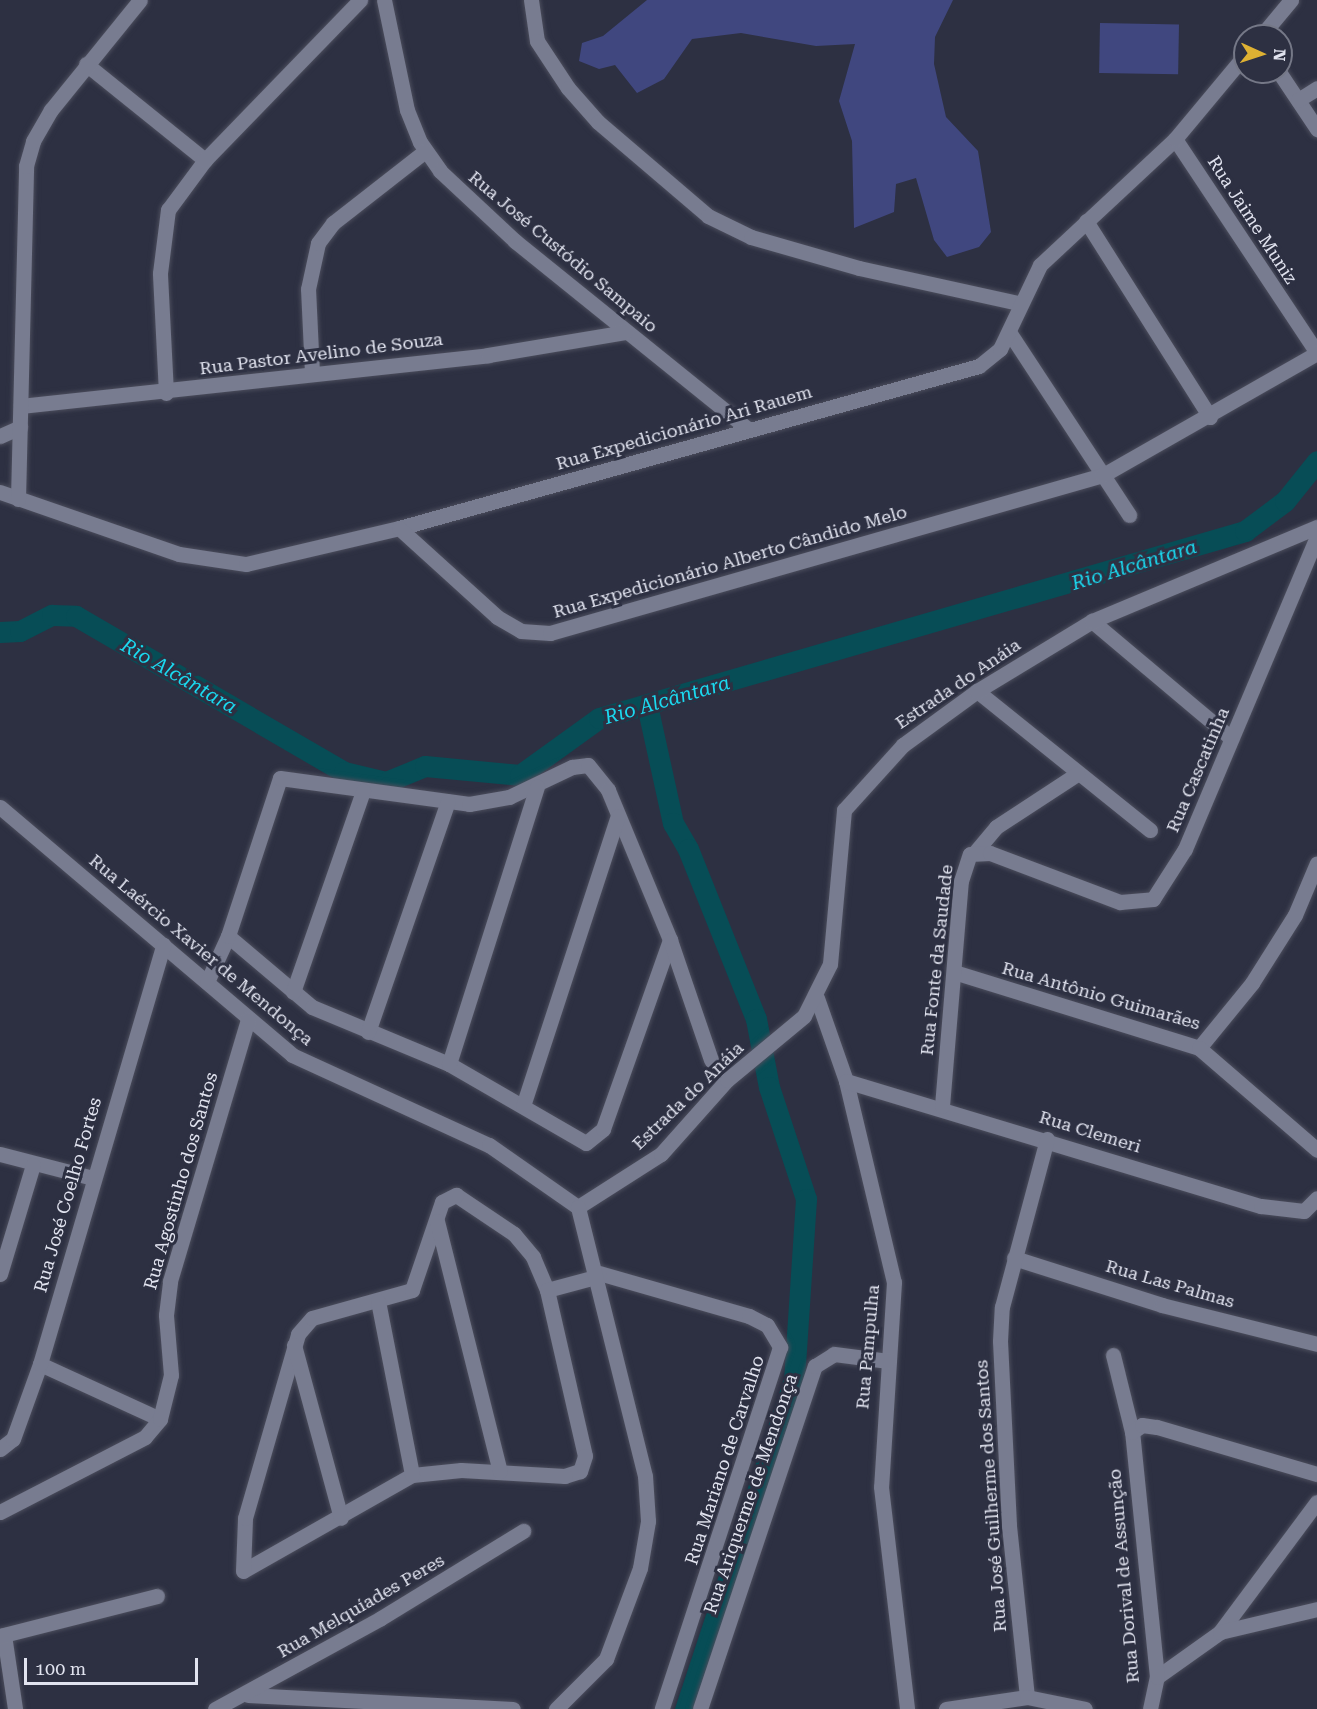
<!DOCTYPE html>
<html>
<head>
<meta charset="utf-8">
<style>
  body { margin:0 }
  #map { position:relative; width:1317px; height:1709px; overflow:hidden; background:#2d3042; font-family:"Roboto Serif",serif }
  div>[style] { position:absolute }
  .green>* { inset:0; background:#40477f; transform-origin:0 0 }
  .river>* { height:21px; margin:-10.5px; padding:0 10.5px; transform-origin:10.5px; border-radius:10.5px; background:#074d56 }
  .roads { filter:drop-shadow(0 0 2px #4b4d5c) drop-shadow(0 0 2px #4b4d5c) }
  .minor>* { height:15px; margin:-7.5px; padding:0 7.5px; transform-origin:7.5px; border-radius:7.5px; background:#787c90 }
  span { translate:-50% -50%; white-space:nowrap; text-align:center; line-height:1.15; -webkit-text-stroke:6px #2d3042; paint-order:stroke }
  .street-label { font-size:18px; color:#e1e3ef }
  .water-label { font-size:20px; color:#1bd9ef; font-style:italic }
  .north { position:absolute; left:1233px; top:24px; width:60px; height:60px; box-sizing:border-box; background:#2d3042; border:2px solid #757887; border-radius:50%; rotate:93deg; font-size:16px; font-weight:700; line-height:24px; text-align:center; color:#e1e3ef }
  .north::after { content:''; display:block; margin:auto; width:21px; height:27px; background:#deb133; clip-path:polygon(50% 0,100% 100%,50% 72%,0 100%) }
  .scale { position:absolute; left:24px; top:1658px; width:174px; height:27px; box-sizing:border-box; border:3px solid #e1e3ef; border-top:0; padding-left:8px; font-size:18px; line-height:21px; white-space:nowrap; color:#e1e3ef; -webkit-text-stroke:4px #2d3042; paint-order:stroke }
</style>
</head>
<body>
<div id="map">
  <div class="green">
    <div style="clip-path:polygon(647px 0,953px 0,935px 37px,934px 64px,946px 117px,978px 151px,991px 232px,979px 247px,947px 257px,934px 240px,916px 178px,896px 184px,894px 212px,854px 228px,852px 141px,839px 101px,855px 44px,816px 46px,741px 33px,692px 39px,664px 79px,637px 93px,615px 65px,599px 69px,579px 61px,582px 43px,603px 36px)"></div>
    <div style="left:1100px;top:23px;width:79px;height:50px;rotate:1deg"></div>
  </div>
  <div class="river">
    <div style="left:0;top:632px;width:20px;rotate:-3deg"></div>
    <div style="left:20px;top:631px;width:36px;rotate:-27deg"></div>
    <div style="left:52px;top:615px;width:24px;rotate:2deg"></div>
    <div style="left:76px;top:616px;width:310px;rotate:30.2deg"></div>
    <div style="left:344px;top:772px;width:43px;rotate:13.4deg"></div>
    <div style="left:386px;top:782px;width:42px;rotate:-22.3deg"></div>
    <div style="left:425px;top:766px;width:95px;rotate:5.4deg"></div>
    <div style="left:520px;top:775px;width:97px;rotate:-35.8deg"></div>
    <div style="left:599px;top:718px;width:673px;rotate:-16.14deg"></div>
    <div style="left:1245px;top:531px;width:50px;rotate:-36.9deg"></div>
    <div style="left:1285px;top:501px;width:51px;rotate:-51.3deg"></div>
    <div style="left:647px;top:705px;width:121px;rotate:77.6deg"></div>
    <div style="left:673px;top:823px;width:30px;rotate:60deg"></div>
    <div style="left:688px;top:849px;width:183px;rotate:68.2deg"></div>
    <div style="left:756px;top:1019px;width:69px;rotate:79.2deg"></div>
    <div style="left:769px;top:1087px;width:118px;rotate:71.7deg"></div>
    <div style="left:806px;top:1199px;width:181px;rotate:93.8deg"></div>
    <div style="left:794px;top:1380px;width:347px;rotate:108.3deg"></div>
  </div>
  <div class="roads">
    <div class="minor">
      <div style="left:384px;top:0;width:112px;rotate:78.2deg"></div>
      <div style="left:407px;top:110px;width:35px;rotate:68deg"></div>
      <div style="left:420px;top:142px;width:35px;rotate:55deg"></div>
      <div style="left:440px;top:171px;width:103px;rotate:43deg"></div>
      <div style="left:515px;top:241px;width:299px;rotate:38.9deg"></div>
      <div style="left:531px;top:0;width:41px;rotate:81.7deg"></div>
      <div style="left:537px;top:41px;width:56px;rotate:56.6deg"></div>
      <div style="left:568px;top:88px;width:45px;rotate:48.6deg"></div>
      <div style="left:598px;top:122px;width:145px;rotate:40.5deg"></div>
      <div style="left:708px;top:216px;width:48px;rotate:26deg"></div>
      <div style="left:751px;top:237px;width:112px;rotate:16deg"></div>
      <div style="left:859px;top:268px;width:163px;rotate:12.4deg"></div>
      <div style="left:1261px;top:36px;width:47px;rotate:-50.2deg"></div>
      <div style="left:86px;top:64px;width:153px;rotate:38.9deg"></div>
      <div style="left:1279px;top:72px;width:69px;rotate:56.3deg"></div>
      <div style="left:1298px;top:100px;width:22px;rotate:-32deg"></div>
      <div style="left:1175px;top:139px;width:257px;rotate:56.4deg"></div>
      <div style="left:1086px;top:221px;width:232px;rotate:57.7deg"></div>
      <div style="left:1009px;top:332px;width:219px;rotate:56.7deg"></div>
      <div style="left:312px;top:373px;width:84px;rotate:-92.7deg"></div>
      <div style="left:308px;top:289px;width:47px;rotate:-77.7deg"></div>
      <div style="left:318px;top:243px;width:25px;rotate:-53deg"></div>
      <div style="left:333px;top:223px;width:117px;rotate:-38deg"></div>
      <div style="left:166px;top:393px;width:120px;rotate:-92.9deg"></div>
      <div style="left:160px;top:273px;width:64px;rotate:-82.8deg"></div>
      <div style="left:168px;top:210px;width:62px;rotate:-53.5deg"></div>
      <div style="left:205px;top:160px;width:223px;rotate:-45.9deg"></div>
      <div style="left:21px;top:406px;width:470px;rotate:-6.2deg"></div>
      <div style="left:488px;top:355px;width:139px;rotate:-9.5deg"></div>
      <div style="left:0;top:436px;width:22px;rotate:-24deg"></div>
      <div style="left:0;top:492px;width:189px;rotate:19.1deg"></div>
      <div style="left:179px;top:554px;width:68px;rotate:8.5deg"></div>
      <div style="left:246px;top:564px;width:157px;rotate:-13.2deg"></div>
      <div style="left:399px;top:528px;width:602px;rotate:-15.61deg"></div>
      <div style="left:979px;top:366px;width:27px;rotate:-39deg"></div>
      <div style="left:1000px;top:349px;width:93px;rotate:-64.5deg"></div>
      <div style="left:1040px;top:265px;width:185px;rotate:-43deg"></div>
      <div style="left:1175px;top:139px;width:109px;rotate:-50.2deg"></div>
      <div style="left:18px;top:499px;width:333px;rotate:-88.6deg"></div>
      <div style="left:26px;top:166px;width:26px;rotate:-74deg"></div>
      <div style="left:33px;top:141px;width:36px;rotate:-60deg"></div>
      <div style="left:51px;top:110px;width:141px;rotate:-51deg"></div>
      <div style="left:399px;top:528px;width:132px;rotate:42.2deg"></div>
      <div style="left:497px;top:617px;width:28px;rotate:30deg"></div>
      <div style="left:521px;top:631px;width:29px;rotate:4deg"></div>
      <div style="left:550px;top:633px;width:575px;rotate:-15.95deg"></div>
      <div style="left:1103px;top:475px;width:246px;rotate:-29.7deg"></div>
      <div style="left:1092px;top:621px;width:182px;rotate:40.1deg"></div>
      <div style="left:977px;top:691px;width:222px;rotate:38.8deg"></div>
      <div style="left:0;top:807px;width:383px;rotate:40.3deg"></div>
      <div style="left:292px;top:1055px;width:217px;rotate:24.6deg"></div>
      <div style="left:489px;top:1145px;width:108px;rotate:34.9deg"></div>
      <div style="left:976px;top:851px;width:31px;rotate:-50deg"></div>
      <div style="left:996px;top:827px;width:97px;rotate:-33.2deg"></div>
      <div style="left:228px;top:936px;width:110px;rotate:40.2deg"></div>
      <div style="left:312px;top:1007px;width:148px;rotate:22.6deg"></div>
      <div style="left:449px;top:1064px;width:158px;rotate:30deg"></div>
      <div style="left:586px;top:1143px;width:22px;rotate:-39deg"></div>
      <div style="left:603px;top:1129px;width:201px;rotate:-70.5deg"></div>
      <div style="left:954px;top:972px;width:257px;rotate:17.2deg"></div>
      <div style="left:1199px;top:1048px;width:84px;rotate:-50.8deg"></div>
      <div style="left:1252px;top:983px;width:80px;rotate:-57.7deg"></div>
      <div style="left:1295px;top:915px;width:56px;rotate:-67.1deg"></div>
      <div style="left:207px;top:982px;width:51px;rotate:-65.5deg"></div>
      <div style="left:228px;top:936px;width:166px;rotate:-71.8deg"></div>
      <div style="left:280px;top:778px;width:191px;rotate:7.8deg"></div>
      <div style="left:469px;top:804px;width:41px;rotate:-9.9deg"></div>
      <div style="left:509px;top:797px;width:70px;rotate:-25.5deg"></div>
      <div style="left:572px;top:767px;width:16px;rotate:-7deg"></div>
      <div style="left:588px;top:765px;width:32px;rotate:51deg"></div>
      <div style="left:608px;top:790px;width:162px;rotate:67.5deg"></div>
      <div style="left:670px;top:940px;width:127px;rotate:71.1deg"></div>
      <div style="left:293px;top:992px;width:213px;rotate:-70.8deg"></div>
      <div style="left:817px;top:998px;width:88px;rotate:70.7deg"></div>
      <div style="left:846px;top:1081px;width:207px;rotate:76.6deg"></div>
      <div style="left:894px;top:1282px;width:205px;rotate:93.6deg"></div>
      <div style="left:881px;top:1487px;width:224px;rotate:83.3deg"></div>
      <div style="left:368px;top:1032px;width:244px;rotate:-70.9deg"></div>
      <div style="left:1199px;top:1048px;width:156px;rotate:40.8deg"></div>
      <div style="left:449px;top:1064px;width:291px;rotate:-72.4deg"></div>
      <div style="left:846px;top:1081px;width:433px;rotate:16.8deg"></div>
      <div style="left:1261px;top:1206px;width:43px;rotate:6.6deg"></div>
      <div style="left:1304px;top:1211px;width:18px;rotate:-45deg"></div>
      <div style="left:523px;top:1106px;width:305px;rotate:-71.9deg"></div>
      <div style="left:942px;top:1106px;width:226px;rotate:-85.2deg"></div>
      <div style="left:961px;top:881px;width:28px;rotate:-72deg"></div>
      <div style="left:970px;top:854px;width:20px;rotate:-3deg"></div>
      <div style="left:990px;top:853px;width:139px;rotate:20.7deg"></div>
      <div style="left:1120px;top:902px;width:33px;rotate:-5deg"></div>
      <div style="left:1153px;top:899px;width:59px;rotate:-57.4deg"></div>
      <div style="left:1185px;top:849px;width:340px;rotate:-67.1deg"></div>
      <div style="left:0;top:1154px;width:96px;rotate:14.5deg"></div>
      <div style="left:456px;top:1195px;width:70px;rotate:33.9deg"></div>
      <div style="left:514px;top:1234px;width:30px;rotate:50deg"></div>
      <div style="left:533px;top:1257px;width:36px;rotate:67deg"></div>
      <div style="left:547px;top:1290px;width:170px;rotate:77.1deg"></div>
      <div style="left:585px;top:1456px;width:16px;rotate:108deg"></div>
      <div style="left:580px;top:1471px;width:16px;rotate:162deg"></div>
      <div style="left:565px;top:1476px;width:104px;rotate:-176.7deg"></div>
      <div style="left:461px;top:1470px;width:49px;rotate:174.2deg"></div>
      <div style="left:412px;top:1475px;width:194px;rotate:150.4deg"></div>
      <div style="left:243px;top:1571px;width:53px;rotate:-87.8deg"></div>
      <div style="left:245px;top:1518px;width:191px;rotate:-73.9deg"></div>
      <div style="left:298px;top:1334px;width:21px;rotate:-49deg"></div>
      <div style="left:312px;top:1318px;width:104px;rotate:-15.6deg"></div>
      <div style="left:412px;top:1290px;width:93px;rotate:-71.2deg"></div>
      <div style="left:442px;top:1202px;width:16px;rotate:-27deg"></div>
      <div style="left:578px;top:1207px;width:98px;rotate:-32.6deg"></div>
      <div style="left:661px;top:1154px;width:99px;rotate:-48.3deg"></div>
      <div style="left:727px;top:1080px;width:100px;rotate:-39.7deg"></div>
      <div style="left:804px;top:1016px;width:58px;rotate:-63.4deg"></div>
      <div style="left:830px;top:964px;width:155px;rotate:-84.8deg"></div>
      <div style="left:844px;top:810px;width:88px;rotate:-47.8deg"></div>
      <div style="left:903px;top:745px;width:92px;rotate:-36.1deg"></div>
      <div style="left:977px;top:691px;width:135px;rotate:-31.3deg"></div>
      <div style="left:1092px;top:621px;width:244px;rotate:-22.7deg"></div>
      <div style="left:437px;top:1221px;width:258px;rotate:75.9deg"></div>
      <div style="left:1014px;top:1258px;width:155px;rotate:17.6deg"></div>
      <div style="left:1162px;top:1305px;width:160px;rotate:14.1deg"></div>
      <div style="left:599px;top:1273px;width:156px;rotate:16deg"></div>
      <div style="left:749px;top:1316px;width:20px;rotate:27deg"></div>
      <div style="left:767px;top:1325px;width:26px;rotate:59deg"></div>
      <div style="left:780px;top:1347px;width:381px;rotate:108.1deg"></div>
      <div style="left:0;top:1274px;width:114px;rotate:-73.2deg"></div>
      <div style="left:547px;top:1290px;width:54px;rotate:-15.1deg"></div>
      <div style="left:378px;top:1301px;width:177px;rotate:78.9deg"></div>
      <div style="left:294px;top:1345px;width:179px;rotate:74.8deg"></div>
      <div style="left:1113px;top:1355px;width:79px;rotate:76.1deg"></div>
      <div style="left:40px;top:1364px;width:132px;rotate:24.6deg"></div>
      <div style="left:0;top:1449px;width:16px;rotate:-38deg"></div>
      <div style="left:13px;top:1439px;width:80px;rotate:-70.2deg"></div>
      <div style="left:40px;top:1364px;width:437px;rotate:-73.6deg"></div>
      <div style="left:0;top:1512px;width:163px;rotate:-27.3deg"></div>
      <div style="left:145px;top:1437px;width:23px;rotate:-50deg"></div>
      <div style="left:160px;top:1419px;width:45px;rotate:-76deg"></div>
      <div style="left:171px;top:1375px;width:60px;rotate:-94.8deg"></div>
      <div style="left:166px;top:1315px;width:34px;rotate:-83deg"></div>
      <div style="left:170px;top:1281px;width:273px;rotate:-73.4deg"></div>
      <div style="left:1220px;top:1632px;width:162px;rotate:-53.3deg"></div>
      <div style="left:4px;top:1635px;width:75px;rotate:81.5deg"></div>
      <div style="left:0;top:1636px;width:162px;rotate:-14.3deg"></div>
      <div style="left:1157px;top:1677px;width:77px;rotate:-35.5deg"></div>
      <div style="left:1220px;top:1632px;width:100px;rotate:-13.3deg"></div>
      <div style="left:248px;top:1695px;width:265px;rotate:3deg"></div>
      <div style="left:1027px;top:1697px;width:173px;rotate:-96deg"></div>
      <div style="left:1009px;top:1525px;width:184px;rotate:-92.8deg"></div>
      <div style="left:1000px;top:1341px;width:34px;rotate:-87deg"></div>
      <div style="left:1002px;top:1307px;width:174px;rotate:-75deg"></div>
      <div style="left:215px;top:1709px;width:189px;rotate:-28.7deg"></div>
      <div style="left:381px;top:1618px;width:167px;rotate:-31.5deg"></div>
      <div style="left:556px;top:1709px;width:71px;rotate:-45deg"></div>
      <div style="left:606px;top:1659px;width:97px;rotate:-69.5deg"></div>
      <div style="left:640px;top:1568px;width:48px;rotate:-80.3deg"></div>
      <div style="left:648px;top:1521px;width:45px;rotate:-93.8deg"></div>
      <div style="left:645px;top:1476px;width:277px;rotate:-104deg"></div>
      <div style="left:700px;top:1709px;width:362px;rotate:-71.5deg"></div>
      <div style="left:815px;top:1366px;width:22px;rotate:-32deg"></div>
      <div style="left:834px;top:1354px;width:55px;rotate:7.3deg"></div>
      <div style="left:946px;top:1709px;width:82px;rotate:-8.4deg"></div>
      <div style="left:1027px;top:1697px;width:59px;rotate:11.7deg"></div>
      <div style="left:1150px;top:1709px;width:33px;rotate:-78deg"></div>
      <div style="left:1157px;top:1677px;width:246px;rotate:-95.8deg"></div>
      <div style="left:1132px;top:1432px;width:12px;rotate:-35deg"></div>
      <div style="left:1142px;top:1425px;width:15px;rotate:8deg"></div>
      <div style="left:1157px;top:1427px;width:167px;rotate:16.4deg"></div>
    </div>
  </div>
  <div class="street-label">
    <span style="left:1252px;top:220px;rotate:57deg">Rua Jaime Muniz</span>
    <span style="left:563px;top:252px;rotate:40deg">Rua José Custódio Sampaio</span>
    <span style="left:321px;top:354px;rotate:-7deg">Rua Pastor Avelino de Souza</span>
    <span style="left:684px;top:428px;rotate:-16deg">Rua Expedicionário Ari Rauem</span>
    <span style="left:730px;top:562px;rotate:-16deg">Rua Expedicionário Alberto Cândido Melo</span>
    <span style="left:958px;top:684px;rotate:-34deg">Estrada do Anáia</span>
    <span style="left:1198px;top:770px;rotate:-67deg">Rua Cascatinha</span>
    <span style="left:201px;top:950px;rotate:40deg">Rua Laércio Xavier de Mendonça</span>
    <span style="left:937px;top:960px;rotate:-84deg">Rua Fonte da Saudade</span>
    <span style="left:1101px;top:996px;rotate:16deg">Rua Antônio Guimarães</span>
    <span style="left:688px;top:1096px;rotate:-44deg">Estrada do Anáia</span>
    <span style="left:1090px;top:1132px;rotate:17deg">Rua Clemeri</span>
    <span style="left:181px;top:1181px;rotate:-74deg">Rua Agostinho dos Santos</span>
    <span style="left:68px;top:1195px;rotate:-74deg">Rua José Coelho Fortes</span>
    <span style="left:1170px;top:1284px;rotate:16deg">Rua Las Palmas</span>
    <span style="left:868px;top:1347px;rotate:-85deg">Rua Pampulha</span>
    <span style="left:725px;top:1460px;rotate:-72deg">Rua Mariano de Carvalho</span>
    <span style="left:751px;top:1494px;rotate:-71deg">Rua Ariquerme de Mendonça</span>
    <span style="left:991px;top:1496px;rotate:-94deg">Rua José Guilherme dos Santos</span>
    <span style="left:1124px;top:1576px;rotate:-95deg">Rua Dorival de Assunção</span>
    <span style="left:361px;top:1606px;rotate:-30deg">Rua Melquíades Peres</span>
  </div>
  <div class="water-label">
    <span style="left:1134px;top:565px;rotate:-17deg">Rio Alcântara</span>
    <span style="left:179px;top:676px;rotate:30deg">Rio Alcântara</span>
    <span style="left:667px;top:700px;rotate:-16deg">Rio Alcântara</span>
  </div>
  <div class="north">N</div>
  <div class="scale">100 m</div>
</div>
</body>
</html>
